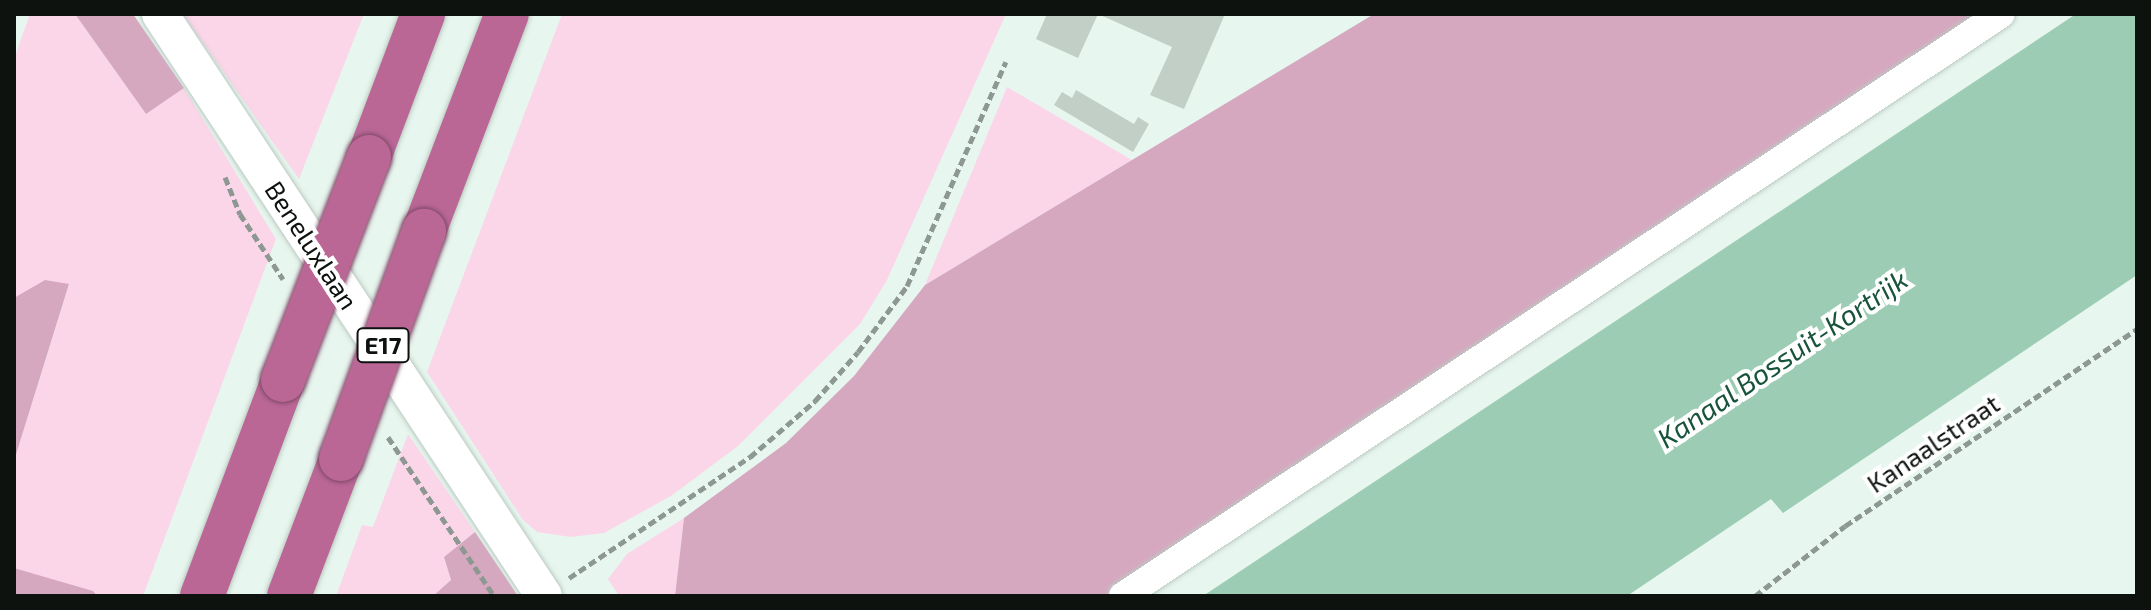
<!DOCTYPE html>
<html>
<head>
<meta charset="utf-8">
<style>
  body { margin:0 }
  #map { position:relative; width:2151px; height:610px; overflow:hidden; background:#e7f6ee; font-family:"Exo 2",sans-serif }
  div>[style] { position:absolute }
  .green>* { inset:0; background:#fbd6e9 }
  .forest>* { inset:0; background:#d6a8c0 }
  .water>* { inset:0; background:#9cccb4 }
  .building>* { inset:0; background:#c1cfc7 }
  .path>* { height:5px; margin-top:-2.5px; transform-origin:0; background:repeating-linear-gradient(90deg,#8d9892 0 8px,transparent 0 12px) }
  .roads { filter:drop-shadow(0 0 2px #bbcac2) drop-shadow(0 0 2px #bbcac2) }
  .minor>* { height:28px; margin:-14px; padding:0 14px; transform-origin:14px; border-radius:14px; background:#fff }
  .tertiary>* { height:36px; margin:-18px; padding:0 18px; transform-origin:18px; border-radius:18px; background:#fff }
  .motorway>* { height:44px; margin:-22px; padding:0 22px; transform-origin:22px; border-radius:22px; background:#ba6796 }
  .bridges { filter:drop-shadow(0 0 2px #7d4967) drop-shadow(0 0 2px #7d4967) }
  .motorway-bridge>* { height:44px; margin:-22px; padding:0 22px; transform-origin:22px; border-radius:22px; background:#ba6796 }
  span { translate:-50% -50%; white-space:nowrap; text-align:center; line-height:1.15; -webkit-text-stroke:8px #fff; paint-order:stroke }
  .shield-label span { padding:2px 6px; background:#fff; border:2px solid; border-radius:6px; -webkit-text-stroke-width:0 }
  .shield-label { font-size:24px; color:#0d120f; font-weight:700 }
  .street-label { font-size:26px; color:#0d120f }
  .water-label { font-size:28px; color:#18533b; font-style:italic }
  .frame { position:absolute; inset:0; border:16px solid #0d120f; pointer-events:none }
</style>
</head>
<body>
<div id="map">
  <div class="green">
    <div style="clip-path:polygon(30px 14px,75px 14px,146px 114px,184px 88px,276px 239px,143px 596px,97px 596px,14px 568px,14px 461px,69px 285px,14px 298px,14px 59px)"></div>
    <div style="clip-path:polygon(364px 14px,299px 179px,183px 15px,185px 14px)"></div>
    <div style="clip-path:polygon(562px 14px,1006px 14px,887px 280px,860px 324px,738px 446px,671px 496px,604px 533px,571px 537px,537px 532px,523px 520px,427px 372px)"></div>
    <div style="clip-path:polygon(1007px 87px,1132px 160px,925px 285px)"></div>
    <div style="clip-path:polygon(408px 434px,475px 532px,444px 557px,451px 580px,433px 596px,336px 596px,362px 525px,373px 527px)"></div>
    <div style="clip-path:polygon(684px 518px,675px 596px,619px 596px,608px 579px,627px 554px)"></div>
  </div>
  <div class="forest">
    <div style="clip-path:polygon(75px 14px,133px 14px,184px 88px,146px 114px)"></div>
    <div style="clip-path:polygon(1374px 14px,1987px 14px,1108px 596px,675px 596px,684px 518px,786px 443px,854px 376px,925px 285px)"></div>
    <div style="clip-path:polygon(45px 280px,69px 284px,14px 461px,14px 298px)"></div>
    <div style="clip-path:polygon(475px 532px,518px 596px,433px 596px,451px 580px,444px 557px)"></div>
    <div style="clip-path:polygon(14px 568px,93px 591px,97px 596px,14px 596px)"></div>
  </div>
  <div class="water">
    <div style="clip-path:polygon(2076px 14px,2137px 14px,2137px 275px,1783px 513px,1771px 499px,1627px 596px,1203px 596px)"></div>
  </div>
  <div class="building">
    <div style="clip-path:polygon(1047px 14px,1098px 14px,1078px 58px,1036px 39px)"></div>
    <div style="clip-path:polygon(1098px 14px,1225px 14px,1184px 109px,1150px 95px,1172px 47px)"></div>
    <div style="clip-path:polygon(1076px 90px,1134px 124px,1138px 117px,1149px 124px,1133px 152px,1054px 105px,1062px 92px,1072px 98px)"></div>
  </div>
  <div class="path">
    <div style="left:225px;top:177px;width:40px;rotate:68deg"></div>
    <div style="left:240px;top:214px;width:78px;rotate:56.5deg"></div>
    <div style="left:388px;top:437px;width:191px;rotate:56.3deg"></div>
    <div style="left:569px;top:578px;width:218px;rotate:-33.8deg"></div>
    <div style="left:750px;top:457px;width:86px;rotate:-40.7deg"></div>
    <div style="left:815px;top:401px;width:65px;rotate:-48.7deg"></div>
    <div style="left:858px;top:352px;width:82px;rotate:-53.4deg"></div>
    <div style="left:907px;top:286px;width:245px;rotate:-66.2deg"></div>
    <div style="left:1755px;top:596px;width:114px;rotate:-37.9deg"></div>
    <div style="left:1845px;top:526px;width:352px;rotate:-34deg"></div>
  </div>
  <div class="roads">
    <div class="minor">
      <div style="left:1123px;top:596px;width:1053px;rotate:-33.54deg"></div>
    </div>
    <div class="tertiary">
      <div style="left:160px;top:14px;width:697px;rotate:56.58deg"></div>
    </div>
    <div class="motorway">
      <div style="left:369px;top:157px;width:153px;rotate:-69.3deg"></div>
      <div style="left:424px;top:231px;width:232px;rotate:-69.1deg"></div>
      <div style="left:202px;top:596px;width:231px;rotate:-69.4deg"></div>
      <div style="left:289px;top:596px;width:147px;rotate:-69.2deg"></div>
    </div>
  </div>
  <div class="bridges">
    <div class="motorway-bridge">
      <div style="left:283px;top:380px;width:239px;rotate:-68.9deg"></div>
      <div style="left:341px;top:459px;width:243px;rotate:-70deg"></div>
    </div>
  </div>
  <div class="shield-label">
    <span style="left:383px;top:345px">E17</span>
  </div>
  <div class="street-label">
    <span style="left:312px;top:245px;rotate:57deg">Beneluxlaan</span>
    <span style="left:1933px;top:443px;rotate:-34deg">Kanaalstraat</span>
  </div>
  <div class="water-label">
    <span style="left:1782px;top:358px;rotate:-34deg">Kanaal Bossuit-Kortrijk</span>
  </div>
  <div class="frame"></div>
</div>
</body>
</html>
